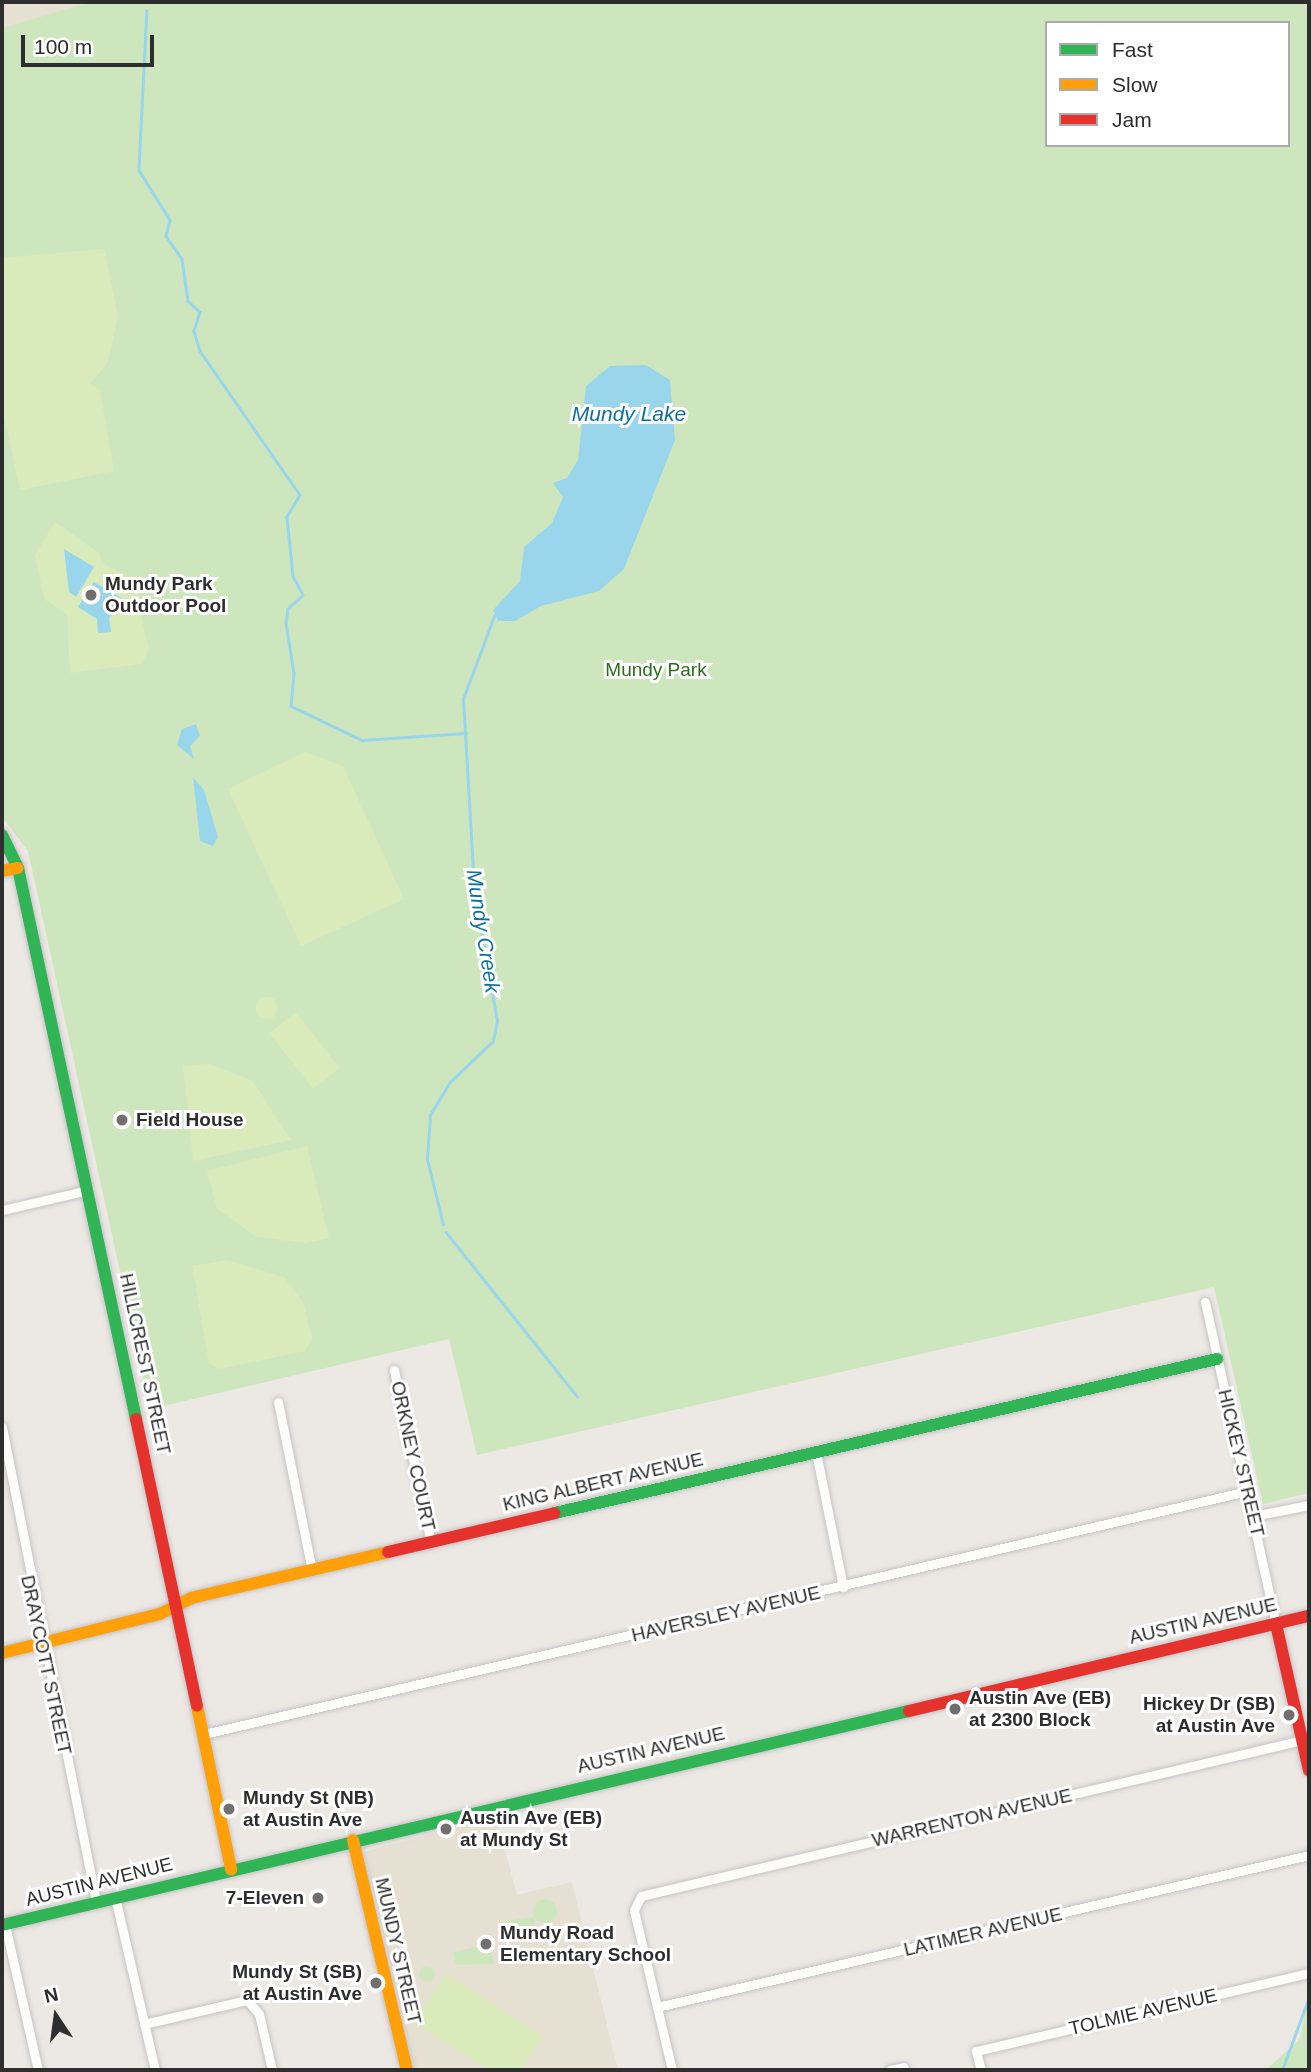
<!DOCTYPE html>
<html>
<head>
<meta charset="utf-8">
<style>
  body { margin:0 }
  #map { position:relative; width:1311px; height:2072px; overflow:hidden; background:#ece8e4; font-family:Helvetica,sans-serif }
  div>[style] { position:absolute }
  .education>* { inset:0; background:#e6e0d3 }
  .green>* { inset:0; background:#cee6be }
  .round { border-radius:50% }
  .pitch>* { inset:0; background:#d9eabb; transform-origin:0 0 }
  .water>* { inset:0; background:#99d6ec }
  .stream>* { height:2.5px; margin:-1.25px; padding:0 1.25px; transform-origin:1.25px; border-radius:1.25px; background:#99d6ec }
  .roads { filter:drop-shadow(0 0 2px #c5c4c5) drop-shadow(0 0 2px #c5c4c5) }
  .street>* { height:9px; margin:-4.5px; padding:0 4.5px; transform-origin:4.5px; border-radius:4.5px; background:#fcfcfb }
  .fast>* { height:12px; margin:-6px; padding:0 6px; transform-origin:6px; border-radius:6px; background:#30b455 }
  .slow>* { height:12px; margin:-6px; padding:0 6px; transform-origin:6px; border-radius:6px; background:#ff9f0a }
  .jam>* { height:12px; margin:-6px; padding:0 6px; transform-origin:6px; border-radius:6px; background:#e5322d }
  .dots>* { width:19px; height:19px; translate:-50% -50%; box-sizing:border-box; border:4px solid #fff; border-radius:50% }
  span { translate:-50% -50%; white-space:nowrap; text-align:center; line-height:1.15; -webkit-text-stroke:6px #fff; paint-order:stroke }
  .poi-label { font-size:19px; color:#2e2e2e; font-weight:700 }
  .left { translate:0 -50%; text-align:left }
  .right { translate:-100% -50%; text-align:right }
  .park-label { font-size:19px; color:#2c6e1b }
  .street-label { font-size:19px; color:#2e2e2e }
  .water-label { font-size:21px; color:#0d6fa3; font-style:italic }
  .frame { position:absolute; inset:0; border:4px solid #2e2e2e; pointer-events:none }
  .legend { position:absolute; left:1045px; top:21px; width:245px; height:126px; box-sizing:border-box; background:#fff; border:2px solid #ababab; margin:0; padding:9px 12px; list-style:none; font-size:21px; color:#2e2e2e }
  .legend li { display:flex; align-items:center; gap:14px; height:35px }
  .legend b { width:35px; border:2px solid #ababab }
  .north { position:absolute; left:21px; top:1981px; width:70px; height:70px; -webkit-text-stroke:5px #fff; paint-order:stroke; rotate:347deg; font-size:19px; font-weight:700; line-height:28px; text-align:center; color:#2e2e2e }
  .north::after { content:''; display:block; margin:auto; width:24px; height:32px; background:#2e2e2e; clip-path:polygon(50% 0,100% 100%,50% 72%,0 100%) }
  .scale { position:absolute; left:21px; top:35px; width:133px; height:32px; box-sizing:border-box; border:4px solid #2e2e2e; border-top:0; padding-left:9px; font-size:21px; line-height:24px; white-space:nowrap; color:#2e2e2e; -webkit-text-stroke:5px #fff; paint-order:stroke }
</style>
</head>
<body>
<div id="map">
  <div class="education">
    <div style="clip-path:polygon(2px 2px,135px 2px,2px 30px)"></div>
    <div style="clip-path:polygon(496px 1816px,517px 1895px,572px 1882px,618px 2070px,415px 2070px,364px 1852px)"></div>
  </div>
  <div class="green">
    <div style="clip-path:polygon(evenodd,91px 2px,1309px 2px,1309px 1493px,1263px 1504px,1214px 1287px,477px 1455px,449px 1339px,150px 1409px,28px 851px,2px 817px,2px 28px,91px 2px,1047px 23px,1288px 23px,1288px 145px,1047px 145px,1047px 23px)"></div>
    <div class="round" style="left:533px;top:1899px;width:24px;height:24px"></div>
    <div style="clip-path:polygon(533px 1917px,535px 1925px,507px 1928px,506px 1921px)"></div>
    <div style="clip-path:polygon(490px 1944px,494px 1964px,456px 1965px,453px 1952px)"></div>
    <div class="round" style="left:419px;top:1966px;width:16px;height:16px"></div>
    <div style="clip-path:polygon(1309px 1993px,1307px 2070px,1266px 2070px,1300px 2039px)"></div>
  </div>
  <div class="pitch">
    <div style="clip-path:polygon(104px 249px,118px 315px,108px 362px,90px 384px,100px 390px,114px 471px,20px 490px,2px 406px,2px 258px)"></div>
    <div style="clip-path:polygon(55px 522px,99px 553px,102px 563px,145px 586px,137px 599px,149px 650px,141px 664px,70px 673px,67px 614px,44px 599px,35px 555px)"></div>
    <div style="clip-path:polygon(305px 752px,343px 766px,404px 899px,301px 946px,228px 789px)"></div>
    <div class="round" style="left:256px;top:997px;width:22px;height:22px"></div>
    <div style="left:296px;top:1012px;width:71px;height:34px;rotate:52deg"></div>
    <div style="clip-path:polygon(210px 1064px,253px 1081px,291px 1140px,193px 1161px,183px 1066px)"></div>
    <div style="clip-path:polygon(307px 1146px,329px 1238px,306px 1243px,257px 1237px,217px 1209px,207px 1171px)"></div>
    <div style="clip-path:polygon(227px 1260px,284px 1277px,303px 1302px,312px 1338px,305px 1351px,219px 1369px,209px 1363px,192px 1266px)"></div>
    <div style="clip-path:polygon(446px 1974px,543px 2036px,521px 2070px,489px 2070px,414px 2023px)"></div>
  </div>
  <div class="water">
    <div style="clip-path:polygon(646px 365px,670px 380px,675px 440px,624px 569px,599px 591px,541px 606px,515px 621px,498px 621px,493px 610px,520px 581px,524px 547px,552px 523px,563px 497px,553px 483px,567px 478px,578px 460px,586px 386px,610px 366px)"></div>
    <div style="clip-path:polygon(64px 549px,94px 567px,76px 597px,69px 592px)"></div>
    <div style="clip-path:polygon(94px 582px,121px 598px,109px 618px,111px 632px,98px 633px,97px 619px,78px 607px)"></div>
    <div style="clip-path:polygon(196px 724px,200px 736px,190px 746px,194px 759px,177px 745px,182px 729px)"></div>
    <div style="clip-path:polygon(193px 777px,204px 790px,218px 837px,213px 846px,200px 841px)"></div>
  </div>
  <div class="stream">
    <div style="left:147px;top:10px;width:160px;rotate:92.9deg"></div>
    <div style="left:139px;top:170px;width:59px;rotate:58.2deg"></div>
    <div style="left:170px;top:220px;width:16px;rotate:104deg"></div>
    <div style="left:166px;top:236px;width:28px;rotate:55deg"></div>
    <div style="left:182px;top:259px;width:42px;rotate:81.9deg"></div>
    <div style="left:188px;top:301px;width:16px;rotate:43deg"></div>
    <div style="left:200px;top:312px;width:20px;rotate:108deg"></div>
    <div style="left:194px;top:331px;width:21px;rotate:73deg"></div>
    <div style="left:200px;top:351px;width:175px;rotate:55.2deg"></div>
    <div style="left:300px;top:495px;width:26px;rotate:121deg"></div>
    <div style="left:287px;top:517px;width:59px;rotate:84.2deg"></div>
    <div style="left:293px;top:576px;width:21px;rotate:62deg"></div>
    <div style="left:303px;top:595px;width:21px;rotate:137deg"></div>
    <div style="left:288px;top:609px;width:14px;rotate:98deg"></div>
    <div style="left:286px;top:623px;width:51px;rotate:80.9deg"></div>
    <div style="left:294px;top:673px;width:33px;rotate:95deg"></div>
    <div style="left:291px;top:706px;width:79px;rotate:25.6deg"></div>
    <div style="left:362px;top:740px;width:104px;rotate:-3.9deg"></div>
    <div style="left:443px;top:1225px;width:68px;rotate:-103.6deg"></div>
    <div style="left:427px;top:1159px;width:44px;rotate:-86.1deg"></div>
    <div style="left:430px;top:1115px;width:39px;rotate:-59deg"></div>
    <div style="left:450px;top:1082px;width:59px;rotate:-43.6deg"></div>
    <div style="left:493px;top:1041px;width:20px;rotate:-79deg"></div>
    <div style="left:497px;top:1021px;width:134px;rotate:-99.9deg"></div>
    <div style="left:474px;top:889px;width:190px;rotate:-93.3deg"></div>
    <div style="left:463px;top:699px;width:89px;rotate:-69.5deg"></div>
    <div style="left:446px;top:1232px;width:210px;rotate:51.4deg"></div>
    <div style="left:1282px;top:2070px;width:78px;rotate:-69.7deg"></div>
  </div>
  <div class="roads">
    <div class="street">
      <div style="left:2px;top:1210px;width:88px;rotate:-13.1deg"></div>
      <div style="left:1205px;top:1302px;width:330px;rotate:77.6deg"></div>
      <div style="left:394px;top:1370px;width:176px;rotate:77.9deg"></div>
      <div style="left:278px;top:1402px;width:171px;rotate:78.6deg"></div>
      <div style="left:2px;top:1427px;width:484px;rotate:78.8deg"></div>
      <div style="left:816px;top:1452px;width:138px;rotate:78.7deg"></div>
      <div style="left:1253px;top:1516px;width:57px;rotate:-11.1deg"></div>
      <div style="left:204px;top:1734px;width:1071px;rotate:-13.11deg"></div>
      <div style="left:115px;top:1897px;width:178px;rotate:77deg"></div>
      <div style="left:5px;top:1925px;width:149px;rotate:77.2deg"></div>
      <div style="left:657px;top:2007px;width:669px;rotate:-13.12deg"></div>
      <div style="left:144px;top:2024px;width:106px;rotate:-13.1deg"></div>
      <div style="left:247px;top:2000px;width:18px;rotate:49deg"></div>
      <div style="left:259px;top:2014px;width:57px;rotate:76.9deg"></div>
      <div style="left:672px;top:2070px;width:164px;rotate:-103.4deg"></div>
      <div style="left:634px;top:1910px;width:16px;rotate:-63deg"></div>
      <div style="left:641px;top:1896px;width:679px;rotate:-13.28deg"></div>
      <div style="left:890px;top:2070px;width:14px;rotate:-12deg"></div>
      <div style="left:981px;top:2070px;width:20px;rotate:-105deg"></div>
      <div style="left:976px;top:2051px;width:342px;rotate:-13.2deg"></div>
    </div>
    <div class="fast">
      <div style="left:2px;top:835px;width:37px;rotate:64deg"></div>
      <div style="left:18px;top:868px;width:563px;rotate:77.91deg"></div>
      <div style="left:555px;top:1513px;width:680px;rotate:-13.1deg"></div>
      <div style="left:2px;top:1925px;width:932px;rotate:-13.28deg"></div>
    </div>
    <div class="slow">
      <div style="left:2px;top:871px;width:16px;rotate:-11deg"></div>
      <div style="left:2px;top:1653px;width:163px;rotate:-13.9deg"></div>
      <div style="left:160px;top:1614px;width:35px;rotate:-27deg"></div>
      <div style="left:191px;top:1598px;width:202px;rotate:-13.1deg"></div>
      <div style="left:197px;top:1706px;width:167px;rotate:78.2deg"></div>
      <div style="left:353px;top:1840px;width:236px;rotate:76.8deg"></div>
    </div>
    <div class="jam">
      <div style="left:136px;top:1419px;width:293px;rotate:78deg"></div>
      <div style="left:388px;top:1552px;width:171px;rotate:-13.1deg"></div>
      <div style="left:1276px;top:1624px;width:150px;rotate:77.3deg"></div>
      <div style="left:909px;top:1711px;width:411px;rotate:-13.4deg"></div>
    </div>
  </div>
  <div class="dots">
    <div style="left:91px;top:595px;background:#706f6e"></div>
    <div style="left:122px;top:1120px;background:#706f6e"></div>
    <div style="left:955px;top:1709px;background:#706f6e"></div>
    <div style="left:1289px;top:1715px;background:#706f6e"></div>
    <div style="left:229px;top:1809px;background:#706f6e"></div>
    <div style="left:446px;top:1829px;background:#706f6e"></div>
    <div style="left:318px;top:1898px;background:#706f6e"></div>
    <div style="left:486px;top:1944px;background:#706f6e"></div>
    <div style="left:376px;top:1983px;background:#706f6e"></div>
  </div>
  <div class="poi-label">
    <span class="left" style="left:105px;top:595px">Mundy Park<br>Outdoor Pool</span>
    <span class="left" style="left:136px;top:1120px">Field House</span>
    <span class="left" style="left:969px;top:1709px">Austin Ave (EB)<br>at 2300 Block</span>
    <span class="right" style="left:1275px;top:1715px">Hickey Dr (SB)<br>at Austin Ave</span>
    <span class="left" style="left:243px;top:1809px">Mundy St (NB)<br>at Austin Ave</span>
    <span class="left" style="left:460px;top:1829px">Austin Ave (EB)<br>at Mundy St</span>
    <span class="right" style="left:304px;top:1898px">7-Eleven</span>
    <span class="left" style="left:500px;top:1944px">Mundy Road<br>Elementary School</span>
    <span class="right" style="left:362px;top:1983px">Mundy St (SB)<br>at Austin Ave</span>
  </div>
  <div class="park-label">
    <span style="left:656px;top:670px">Mundy Park</span>
  </div>
  <div class="street-label">
    <span style="left:145px;top:1364px;rotate:78deg">HILLCREST STREET</span>
    <span style="left:413px;top:1456px;rotate:78deg">ORKNEY COURT</span>
    <span style="left:1241px;top:1463px;rotate:77deg">HICKEY STREET</span>
    <span style="left:603px;top:1482px;rotate:-13deg">KING ALBERT AVENUE</span>
    <span style="left:726px;top:1614px;rotate:-13deg">HAVERSLEY AVENUE</span>
    <span style="left:1203px;top:1621px;rotate:-13deg">AUSTIN AVENUE</span>
    <span style="left:46px;top:1665px;rotate:78deg">DRAYCOTT STREET</span>
    <span style="left:651px;top:1750px;rotate:-13deg">AUSTIN AVENUE</span>
    <span style="left:972px;top:1818px;rotate:-13deg">WARRENTON AVENUE</span>
    <span style="left:99px;top:1882px;rotate:-14deg">AUSTIN AVENUE</span>
    <span style="left:983px;top:1932px;rotate:-13deg">LATIMER AVENUE</span>
    <span style="left:398px;top:1951px;rotate:77deg">MUNDY STREET</span>
    <span style="left:1143px;top:2012px;rotate:-13deg">TOLMIE AVENUE</span>
  </div>
  <div class="water-label">
    <span style="left:629px;top:414px">Mundy Lake</span>
    <span style="left:483px;top:931px;rotate:81deg">Mundy Creek</span>
  </div>
  <div class="frame"></div>
  <ul class="legend">
  <li><b style="height:9px;background:#30b455"></b>Fast</li>
  <li><b style="height:9px;background:#ff9f0a"></b>Slow</li>
  <li><b style="height:9px;background:#e5322d"></b>Jam</li>
  </ul>
  <div class="north">N</div>
  <div class="scale">100 m</div>
</div>
</body>
</html>
